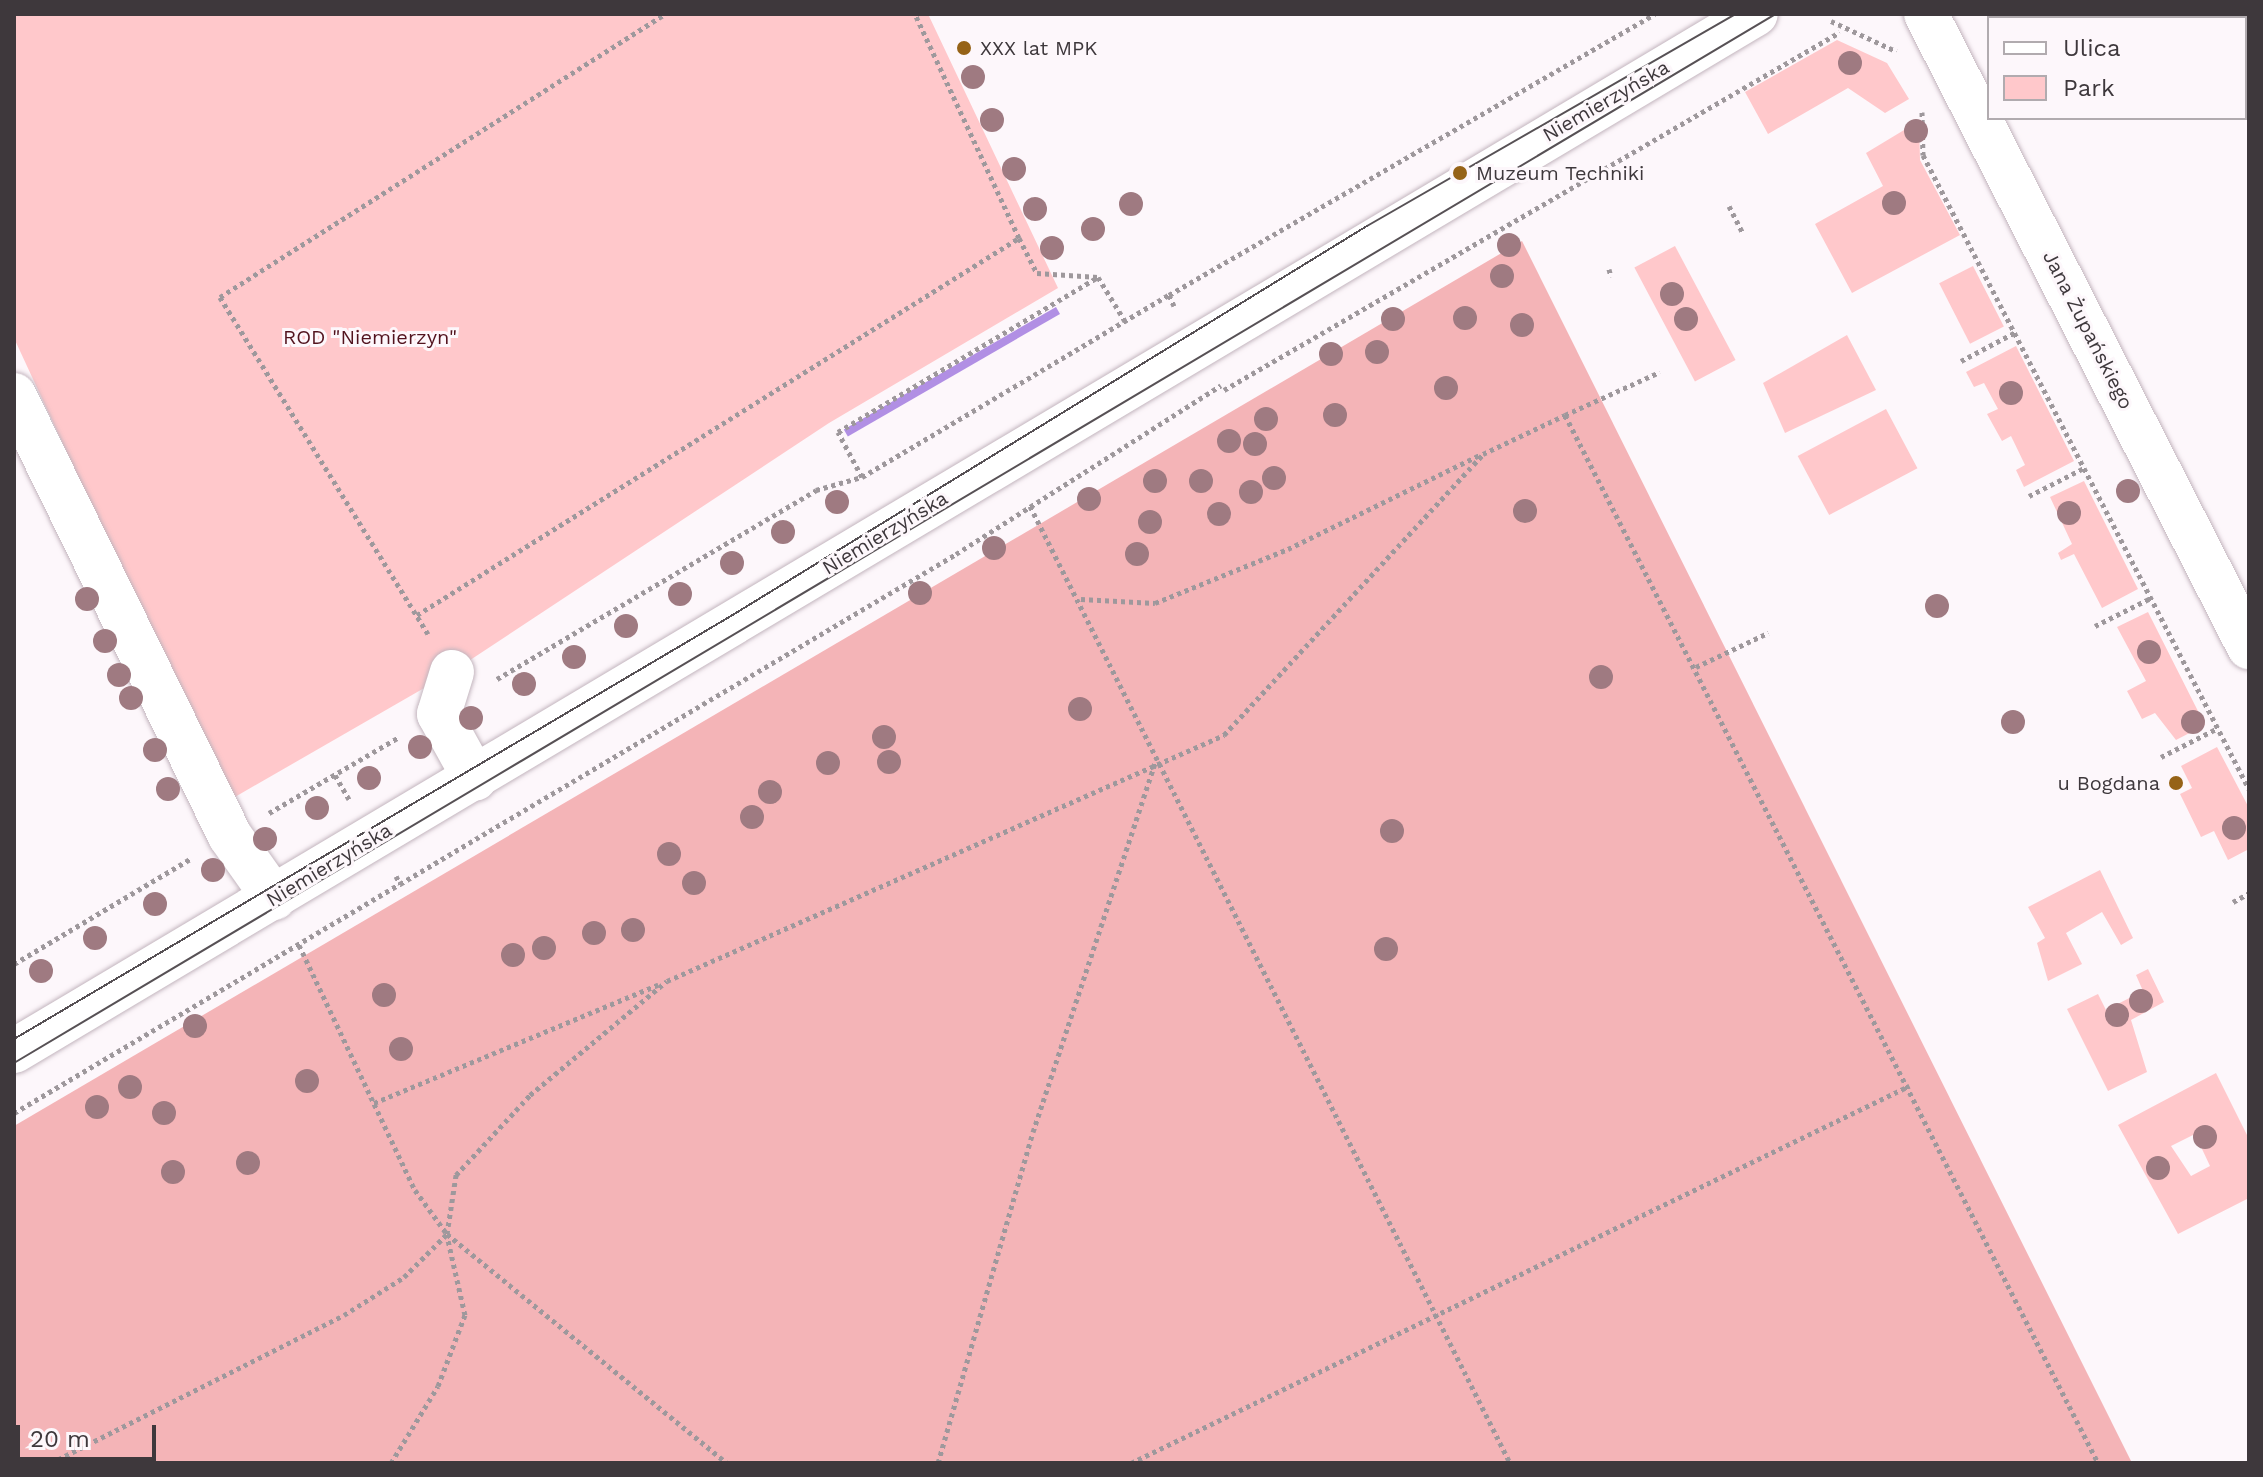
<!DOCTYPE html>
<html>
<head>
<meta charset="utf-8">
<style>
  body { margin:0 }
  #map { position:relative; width:2263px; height:1477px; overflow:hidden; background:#fdf7fb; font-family:"Work Sans",sans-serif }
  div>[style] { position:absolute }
  .green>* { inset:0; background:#ffc8cb; transform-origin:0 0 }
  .forest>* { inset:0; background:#f4b4b7 }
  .water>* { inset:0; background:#b18fe4; transform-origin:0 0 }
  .path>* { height:5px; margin-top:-2.5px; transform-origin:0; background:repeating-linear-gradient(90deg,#9e989c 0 4px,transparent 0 8px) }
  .roads { filter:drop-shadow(0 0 2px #c3b5be) drop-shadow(0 0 2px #c3b5be) }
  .minor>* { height:44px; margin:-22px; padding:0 22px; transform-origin:22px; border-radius:22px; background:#fff }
  .tram>* { height:2px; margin:-1px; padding:0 1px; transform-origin:1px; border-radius:1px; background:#575155 }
  .trees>* { width:24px; height:24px; margin:-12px; border-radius:50%; background:#9f7a81 }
  .dots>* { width:22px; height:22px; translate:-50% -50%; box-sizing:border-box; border:4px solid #fdf7fb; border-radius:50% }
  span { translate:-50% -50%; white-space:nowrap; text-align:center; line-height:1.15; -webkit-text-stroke:6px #fdf7fb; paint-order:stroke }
  .poi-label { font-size:20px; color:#3e383c }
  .left { translate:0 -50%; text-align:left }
  .right { translate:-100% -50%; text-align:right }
  .street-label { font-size:20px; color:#3e383c }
  .park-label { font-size:20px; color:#52131e }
  .frame { position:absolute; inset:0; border:16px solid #3e383c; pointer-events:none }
  .legend { position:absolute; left:1987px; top:16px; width:260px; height:104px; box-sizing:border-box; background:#fdf7fb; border:2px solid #b1abaf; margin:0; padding:10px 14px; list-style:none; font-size:24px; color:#3e383c }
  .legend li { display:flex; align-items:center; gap:16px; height:40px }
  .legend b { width:40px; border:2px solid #b1abaf }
  .scale { position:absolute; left:16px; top:1425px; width:140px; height:36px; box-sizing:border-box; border:4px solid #3e383c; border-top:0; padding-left:10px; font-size:24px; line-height:28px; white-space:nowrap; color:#3e383c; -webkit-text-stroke:6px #fdf7fb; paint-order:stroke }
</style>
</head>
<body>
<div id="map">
  <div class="green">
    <div style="clip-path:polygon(14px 14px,928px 14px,1058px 288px,829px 423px,452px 672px,228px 801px,14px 338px)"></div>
    <div style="clip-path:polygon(1837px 40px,1887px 63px,1909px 99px,1885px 113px,1848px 88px,1768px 134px,1745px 92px)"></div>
    <div style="clip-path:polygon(1919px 121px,1920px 160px,1960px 235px,1852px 293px,1815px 224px,1883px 186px,1866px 153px)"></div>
    <div style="left:1675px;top:246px;width:129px;height:46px;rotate:62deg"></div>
    <div style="left:1973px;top:266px;width:68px;height:38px;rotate:63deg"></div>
    <div style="clip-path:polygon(1847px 335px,1876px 390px,1785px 433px,1763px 383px)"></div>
    <div style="clip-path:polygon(2016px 346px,2074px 461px,2024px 487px,2016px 470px,2025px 465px,2011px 436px,2002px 441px,1987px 414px,1998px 409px,1984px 383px,1974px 387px,1966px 372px)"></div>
    <div style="left:1886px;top:409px;width:67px;height:100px;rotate:62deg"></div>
    <div style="clip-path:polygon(2084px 481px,2138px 589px,2102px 608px,2074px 554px,2061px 560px,2058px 553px,2072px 544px,2050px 497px)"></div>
    <div style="clip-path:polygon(2148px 612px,2205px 725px,2176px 740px,2155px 713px,2142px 719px,2127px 691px,2146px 681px,2117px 627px)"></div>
    <div style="clip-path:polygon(2217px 747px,2249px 808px,2249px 849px,2228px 860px,2214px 831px,2201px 837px,2180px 794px,2192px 788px,2181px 766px)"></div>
    <div style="clip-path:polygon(2100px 870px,2133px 938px,2121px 945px,2102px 912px,2066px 933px,2082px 964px,2048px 981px,2037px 943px,2045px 938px,2028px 907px)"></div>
    <div style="clip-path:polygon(2148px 969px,2164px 1002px,2131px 1020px,2147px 1072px,2108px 1091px,2067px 1009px,2098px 994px,2106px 1010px,2143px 991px,2136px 975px)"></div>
    <div style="clip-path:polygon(evenodd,2216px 1073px,2249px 1139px,2249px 1198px,2178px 1234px,2118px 1125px,2216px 1073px,2195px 1134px,2210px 1166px,2191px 1176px,2171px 1146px,2195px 1134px)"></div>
  </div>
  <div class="forest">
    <div style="clip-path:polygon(1522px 241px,2132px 1463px,14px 1463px,14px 1126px)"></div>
  </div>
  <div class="water">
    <div style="left:1056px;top:307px;width:8px;height:245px;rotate:60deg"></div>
  </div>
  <div class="path">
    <div style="left:2089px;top:18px;width:8px;rotate:-30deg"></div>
    <div style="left:1831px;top:21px;width:72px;rotate:24.8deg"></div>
    <div style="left:1922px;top:112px;width:43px;rotate:88.7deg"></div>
    <div style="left:1923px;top:155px;width:713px;rotate:62.79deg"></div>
    <div style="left:1729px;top:206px;width:30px;rotate:63deg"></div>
    <div style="left:1019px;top:238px;width:39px;rotate:63deg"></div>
    <div style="left:1037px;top:273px;width:61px;rotate:3.8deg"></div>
    <div style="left:1609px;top:269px;width:8px;rotate:76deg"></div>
    <div style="left:1174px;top:306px;width:12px;rotate:-114deg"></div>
    <div style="left:1169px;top:295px;width:561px;rotate:-30.04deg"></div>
    <div style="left:1961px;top:361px;width:62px;rotate:-27.8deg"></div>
    <div style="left:1224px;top:390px;width:712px;rotate:-30.16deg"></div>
    <div style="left:1565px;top:415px;width:104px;rotate:-24.4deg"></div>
    <div style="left:862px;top:477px;width:51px;rotate:-118.1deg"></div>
    <div style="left:838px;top:432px;width:303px;rotate:-30.8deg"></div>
    <div style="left:1098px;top:277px;width:52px;rotate:58.5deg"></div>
    <div style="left:2029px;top:496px;width:62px;rotate:-27deg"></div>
    <div style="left:1030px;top:506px;width:1071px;rotate:63.36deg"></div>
    <div style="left:1081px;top:599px;width:74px;rotate:3.1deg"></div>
    <div style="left:1155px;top:603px;width:144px;rotate:-22.1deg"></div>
    <div style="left:1288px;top:549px;width:214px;rotate:-26.1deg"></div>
    <div style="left:417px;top:615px;width:710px;rotate:-32.06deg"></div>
    <div style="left:1019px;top:238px;width:247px;rotate:-114.9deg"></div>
    <div style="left:2095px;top:626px;width:63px;rotate:-26.6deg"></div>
    <div style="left:428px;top:634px;width:396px;rotate:-121.7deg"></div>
    <div style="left:220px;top:297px;width:527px;rotate:-32.45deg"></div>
    <div style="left:1696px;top:667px;width:80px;rotate:-25.3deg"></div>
    <div style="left:497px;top:679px;width:371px;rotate:-30.6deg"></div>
    <div style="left:816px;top:490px;width:48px;rotate:-15.8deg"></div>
    <div style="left:862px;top:477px;width:357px;rotate:-30.7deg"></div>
    <div style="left:2161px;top:757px;width:64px;rotate:-27deg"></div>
    <div style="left:335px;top:775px;width:28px;rotate:60deg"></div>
    <div style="left:269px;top:813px;width:151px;rotate:-30.3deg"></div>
    <div style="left:396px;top:876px;width:9px;rotate:63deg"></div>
    <div style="left:400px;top:884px;width:647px;rotate:-30.69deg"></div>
    <div style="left:956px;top:554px;width:314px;rotate:-32.5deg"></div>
    <div style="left:2233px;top:902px;width:18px;rotate:-29deg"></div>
    <div style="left:299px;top:945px;width:271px;rotate:64.7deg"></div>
    <div style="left:415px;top:1190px;width:54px;rotate:54deg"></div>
    <div style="left:447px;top:1234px;width:362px;rotate:39.3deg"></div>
    <div style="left:14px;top:964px;width:207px;rotate:-30.8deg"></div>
    <div style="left:374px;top:1103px;width:308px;rotate:-22.6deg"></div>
    <div style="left:14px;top:1113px;width:449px;rotate:-30.7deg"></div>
    <div style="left:51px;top:1463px;width:328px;rotate:-26.8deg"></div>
    <div style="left:344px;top:1315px;width:71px;rotate:-32.3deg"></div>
    <div style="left:404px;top:1277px;width:61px;rotate:-45deg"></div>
    <div style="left:447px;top:1234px;width:60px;rotate:-81.3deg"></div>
    <div style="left:456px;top:1175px;width:109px;rotate:-47.2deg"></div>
    <div style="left:530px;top:1095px;width:178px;rotate:-39.8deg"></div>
    <div style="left:667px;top:981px;width:609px;rotate:-23.83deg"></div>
    <div style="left:1224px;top:735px;width:382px;rotate:-47.3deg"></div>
    <div style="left:1483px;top:454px;width:91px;rotate:-25.4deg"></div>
    <div style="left:1565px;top:415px;width:1176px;rotate:63.04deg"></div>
    <div style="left:391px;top:1463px;width:90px;rotate:-58.6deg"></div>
    <div style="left:438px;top:1386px;width:76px;rotate:-69.2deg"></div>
    <div style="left:465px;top:1315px;width:81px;rotate:-102.8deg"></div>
    <div style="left:938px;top:1463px;width:344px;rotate:-74deg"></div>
    <div style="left:1033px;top:1132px;width:392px;rotate:-71.7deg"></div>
    <div style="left:1131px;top:1463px;width:865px;rotate:-25.85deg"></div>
  </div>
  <div class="roads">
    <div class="minor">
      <div style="left:1926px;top:14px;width:711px;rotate:62.97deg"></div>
      <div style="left:14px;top:395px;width:491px;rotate:63.9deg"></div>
      <div style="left:230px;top:836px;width:76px;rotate:54.6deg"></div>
      <div style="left:452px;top:672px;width:44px;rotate:107.2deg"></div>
      <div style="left:439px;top:714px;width:74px;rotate:61deg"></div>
      <div style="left:14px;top:1051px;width:2027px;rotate:-30.77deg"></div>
    </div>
  </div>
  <div class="tram">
    <div style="left:14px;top:1039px;width:832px;rotate:-30.54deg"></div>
    <div style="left:731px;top:616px;width:746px;rotate:-31.52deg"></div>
    <div style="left:1367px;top:226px;width:426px;rotate:-29.9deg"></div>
    <div style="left:14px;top:1063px;width:2051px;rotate:-30.77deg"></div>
  </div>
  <div class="trees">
    <div style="left:1850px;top:63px"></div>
    <div style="left:973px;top:77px"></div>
    <div style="left:992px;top:120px"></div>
    <div style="left:1916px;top:131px"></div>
    <div style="left:1014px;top:169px"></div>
    <div style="left:1894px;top:203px"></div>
    <div style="left:1131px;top:204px"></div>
    <div style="left:1035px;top:209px"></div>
    <div style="left:1093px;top:229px"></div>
    <div style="left:1509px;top:245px"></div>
    <div style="left:1052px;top:248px"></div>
    <div style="left:1502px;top:276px"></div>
    <div style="left:1672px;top:294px"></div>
    <div style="left:1465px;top:318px"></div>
    <div style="left:1393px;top:319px"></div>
    <div style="left:1686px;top:319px"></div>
    <div style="left:1522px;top:325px"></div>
    <div style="left:1377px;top:352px"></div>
    <div style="left:1331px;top:354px"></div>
    <div style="left:1446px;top:388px"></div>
    <div style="left:2011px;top:393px"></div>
    <div style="left:1335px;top:415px"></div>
    <div style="left:1266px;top:419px"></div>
    <div style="left:1229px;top:441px"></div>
    <div style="left:1255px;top:444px"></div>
    <div style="left:1274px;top:478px"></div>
    <div style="left:1155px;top:481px"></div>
    <div style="left:1201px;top:481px"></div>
    <div style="left:2128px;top:491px"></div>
    <div style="left:1251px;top:492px"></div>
    <div style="left:1089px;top:499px"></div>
    <div style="left:837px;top:502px"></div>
    <div style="left:1525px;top:511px"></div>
    <div style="left:2069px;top:513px"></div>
    <div style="left:1219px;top:514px"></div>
    <div style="left:1150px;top:522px"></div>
    <div style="left:783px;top:532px"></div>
    <div style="left:994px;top:548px"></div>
    <div style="left:1137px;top:554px"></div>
    <div style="left:732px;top:563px"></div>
    <div style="left:920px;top:593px"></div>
    <div style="left:680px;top:594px"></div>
    <div style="left:87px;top:599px"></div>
    <div style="left:1937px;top:606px"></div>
    <div style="left:626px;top:626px"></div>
    <div style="left:105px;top:641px"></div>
    <div style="left:2149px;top:652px"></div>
    <div style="left:574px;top:657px"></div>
    <div style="left:119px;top:675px"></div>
    <div style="left:1601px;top:677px"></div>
    <div style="left:524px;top:684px"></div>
    <div style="left:131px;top:698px"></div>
    <div style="left:1080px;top:709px"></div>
    <div style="left:471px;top:718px"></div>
    <div style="left:2013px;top:722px"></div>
    <div style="left:2193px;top:722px"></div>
    <div style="left:884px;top:737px"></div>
    <div style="left:420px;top:747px"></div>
    <div style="left:155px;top:750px"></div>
    <div style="left:889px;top:762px"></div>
    <div style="left:828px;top:763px"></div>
    <div style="left:369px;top:778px"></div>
    <div style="left:168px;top:789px"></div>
    <div style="left:770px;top:792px"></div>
    <div style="left:317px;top:808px"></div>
    <div style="left:752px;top:817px"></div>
    <div style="left:2234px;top:828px"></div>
    <div style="left:1392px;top:831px"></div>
    <div style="left:265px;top:839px"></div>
    <div style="left:669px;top:854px"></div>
    <div style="left:213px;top:870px"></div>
    <div style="left:694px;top:883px"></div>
    <div style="left:155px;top:904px"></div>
    <div style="left:633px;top:930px"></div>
    <div style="left:594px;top:933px"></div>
    <div style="left:95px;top:938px"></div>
    <div style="left:544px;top:948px"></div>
    <div style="left:1386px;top:949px"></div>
    <div style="left:513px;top:955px"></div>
    <div style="left:41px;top:971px"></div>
    <div style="left:384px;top:995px"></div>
    <div style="left:2141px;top:1001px"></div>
    <div style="left:2117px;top:1015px"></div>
    <div style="left:195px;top:1026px"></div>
    <div style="left:401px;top:1049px"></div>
    <div style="left:307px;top:1081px"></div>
    <div style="left:130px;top:1087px"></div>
    <div style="left:97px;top:1107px"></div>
    <div style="left:164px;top:1113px"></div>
    <div style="left:2205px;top:1137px"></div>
    <div style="left:248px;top:1163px"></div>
    <div style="left:2158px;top:1168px"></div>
    <div style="left:173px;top:1172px"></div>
  </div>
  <div class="dots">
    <div style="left:964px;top:48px;background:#966317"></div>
    <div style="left:1460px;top:173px;background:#966317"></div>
    <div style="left:2176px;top:783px;background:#966317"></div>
  </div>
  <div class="poi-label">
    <span class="left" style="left:980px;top:48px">XXX lat MPK</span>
    <span class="left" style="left:1476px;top:173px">Muzeum Techniki</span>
    <span class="right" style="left:2160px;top:783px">u Bogdana</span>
  </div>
  <div class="street-label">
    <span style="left:1606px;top:101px;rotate:-30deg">Niemierzyńska</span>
    <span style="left:2088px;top:330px;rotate:63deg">Jana Żupańskiego</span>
    <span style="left:885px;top:533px;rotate:-31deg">Niemierzyńska</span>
    <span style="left:329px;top:865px;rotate:-31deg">Niemierzyńska</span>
  </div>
  <div class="park-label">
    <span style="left:370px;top:337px">ROD "Niemierzyn"</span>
  </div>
  <div class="frame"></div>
  <ul class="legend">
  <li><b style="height:10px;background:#fff"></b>Ulica</li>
  <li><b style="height:22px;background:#ffc8cb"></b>Park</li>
  </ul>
  <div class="scale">20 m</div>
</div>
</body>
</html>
